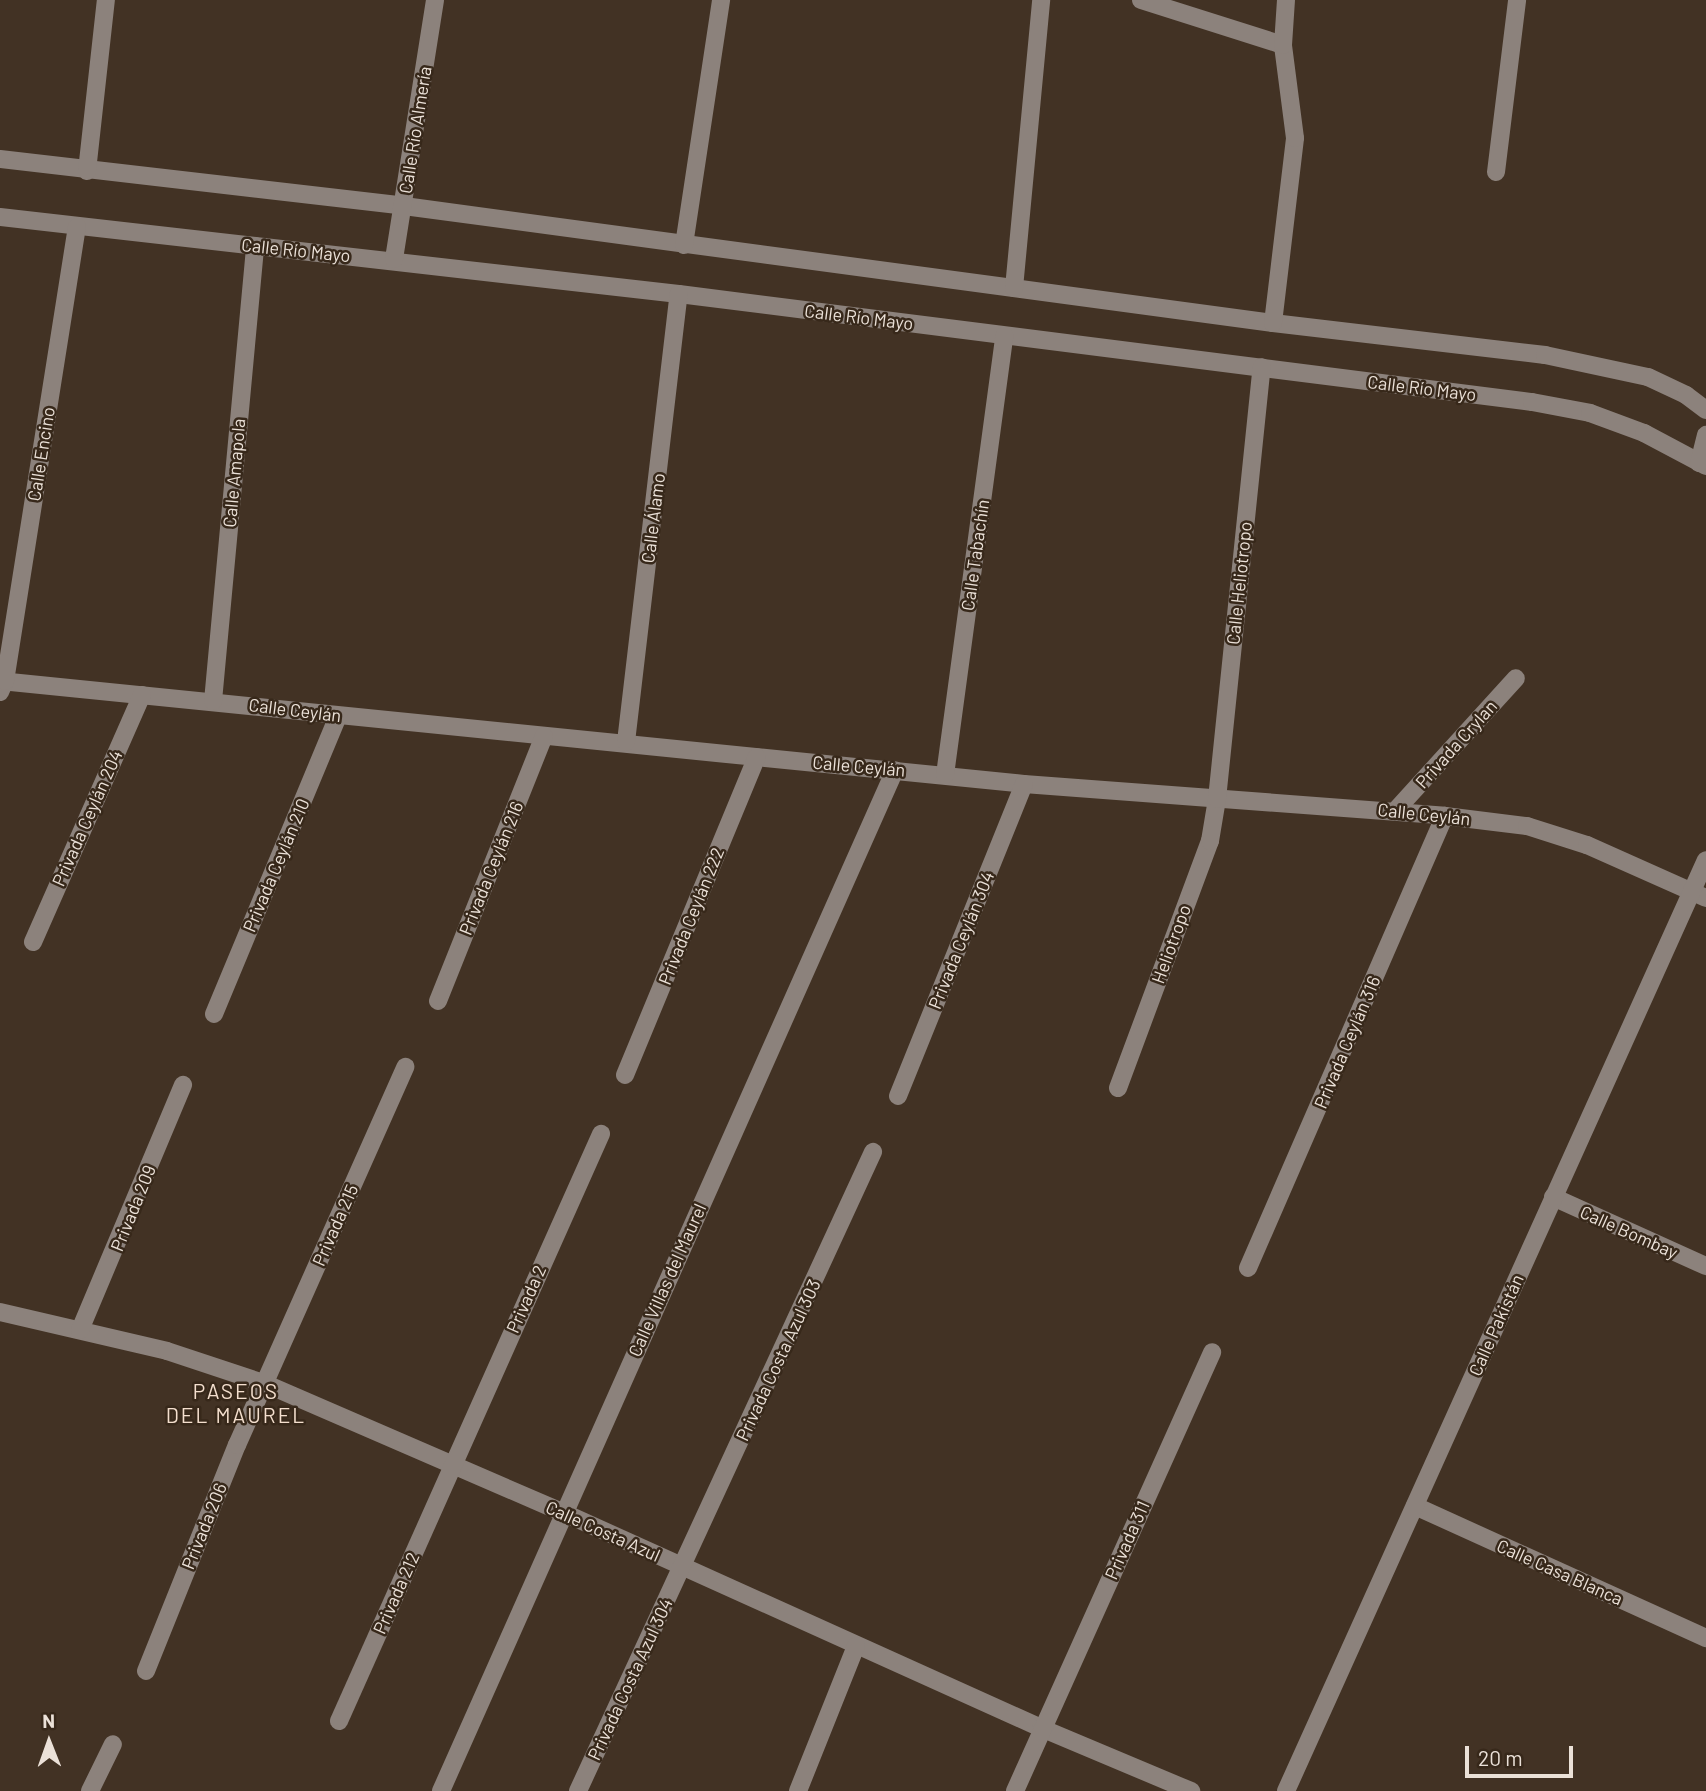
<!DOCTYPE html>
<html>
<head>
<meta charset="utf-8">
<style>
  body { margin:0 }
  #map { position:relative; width:1706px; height:1791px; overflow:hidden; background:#423224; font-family:Barlow,sans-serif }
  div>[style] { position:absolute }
  .minor>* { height:18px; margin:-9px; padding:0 9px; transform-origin:9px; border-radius:9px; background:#8c827c }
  span { translate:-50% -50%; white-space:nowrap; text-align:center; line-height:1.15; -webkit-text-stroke:5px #37281a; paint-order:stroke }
  .street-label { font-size:18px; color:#ebe1d8 }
  .quarter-label { font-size:21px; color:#f4dfce; letter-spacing:2px }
  .north { position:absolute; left:14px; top:1707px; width:70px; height:70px; -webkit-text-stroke:5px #37281a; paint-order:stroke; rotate:359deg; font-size:19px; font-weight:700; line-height:28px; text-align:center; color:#ebe1d8 }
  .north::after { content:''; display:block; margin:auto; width:24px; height:32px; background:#ebe1d8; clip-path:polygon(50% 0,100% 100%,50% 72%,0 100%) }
  .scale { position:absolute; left:1465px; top:1746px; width:108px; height:32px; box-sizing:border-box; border:4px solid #ebe1d8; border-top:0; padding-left:9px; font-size:21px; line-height:24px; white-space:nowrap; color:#ebe1d8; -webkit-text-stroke:5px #37281a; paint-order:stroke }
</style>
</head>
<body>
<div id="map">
  <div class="minor">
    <div style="left:1141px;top:0;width:149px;rotate:17.6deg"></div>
    <div style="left:0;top:159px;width:407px;rotate:6.6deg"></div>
    <div style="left:404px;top:206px;width:877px;rotate:7.67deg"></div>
    <div style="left:1273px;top:323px;width:274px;rotate:6.7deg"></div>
    <div style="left:1545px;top:355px;width:105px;rotate:12.1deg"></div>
    <div style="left:1648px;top:377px;width:42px;rotate:25.3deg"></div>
    <div style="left:1686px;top:395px;width:25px;rotate:37deg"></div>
    <div style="left:87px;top:171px;width:172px;rotate:-83.7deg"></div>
    <div style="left:1496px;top:172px;width:173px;rotate:-83deg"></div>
    <div style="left:0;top:217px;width:683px;rotate:6.47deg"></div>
    <div style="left:679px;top:294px;width:860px;rotate:7.22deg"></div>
    <div style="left:1532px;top:402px;width:59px;rotate:10.7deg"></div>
    <div style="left:1590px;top:413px;width:58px;rotate:20.3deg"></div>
    <div style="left:1644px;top:433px;width:70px;rotate:28deg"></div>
    <div style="left:684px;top:245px;width:248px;rotate:-81.4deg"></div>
    <div style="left:394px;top:259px;width:262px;rotate:-81deg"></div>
    <div style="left:1014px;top:288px;width:289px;rotate:-84.6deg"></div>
    <div style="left:1273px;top:323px;width:186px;rotate:-83.2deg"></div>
    <div style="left:1295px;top:138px;width:94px;rotate:-97.4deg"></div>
    <div style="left:1283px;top:45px;width:45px;rotate:-86.2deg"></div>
    <div style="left:1699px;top:463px;width:29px;rotate:-76deg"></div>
    <div style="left:0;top:681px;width:1029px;rotate:5.74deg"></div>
    <div style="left:1024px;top:784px;width:422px;rotate:4.3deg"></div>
    <div style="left:1445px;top:816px;width:83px;rotate:7deg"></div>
    <div style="left:1527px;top:826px;width:63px;rotate:17.6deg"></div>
    <div style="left:1587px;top:845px;width:130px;rotate:24deg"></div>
    <div style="left:0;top:692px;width:12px;rotate:-66deg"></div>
    <div style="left:5px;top:681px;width:460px;rotate:-81deg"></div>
    <div style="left:213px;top:701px;width:457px;rotate:-84.7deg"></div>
    <div style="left:626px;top:742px;width:451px;rotate:-83.3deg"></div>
    <div style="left:945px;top:775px;width:443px;rotate:-82.3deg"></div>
    <div style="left:1396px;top:810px;width:178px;rotate:-47.7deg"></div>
    <div style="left:33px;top:942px;width:270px;rotate:-66.2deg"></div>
    <div style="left:438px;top:1001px;width:285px;rotate:-68.2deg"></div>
    <div style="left:214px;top:1014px;width:323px;rotate:-67.4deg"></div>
    <div style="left:625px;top:1075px;width:344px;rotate:-67.5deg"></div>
    <div style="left:1118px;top:1088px;width:264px;rotate:-69.6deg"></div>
    <div style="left:1210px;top:841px;width:43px;rotate:-80.5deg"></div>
    <div style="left:1217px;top:799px;width:434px;rotate:-84.1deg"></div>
    <div style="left:898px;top:1096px;width:336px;rotate:-68deg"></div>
    <div style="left:1553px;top:1197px;width:168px;rotate:24.3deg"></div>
    <div style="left:1248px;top:1268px;width:493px;rotate:-66.5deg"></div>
    <div style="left:0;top:1312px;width:171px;rotate:13.1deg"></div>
    <div style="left:167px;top:1351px;width:104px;rotate:18.4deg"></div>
    <div style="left:266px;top:1384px;width:322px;rotate:23.4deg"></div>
    <div style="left:562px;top:1512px;width:525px;rotate:24.27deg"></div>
    <div style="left:1041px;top:1728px;width:163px;rotate:22.8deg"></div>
    <div style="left:80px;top:1330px;width:266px;rotate:-67.2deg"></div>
    <div style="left:1415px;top:1506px;width:320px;rotate:24.4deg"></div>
    <div style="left:146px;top:1671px;width:244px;rotate:-68.1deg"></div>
    <div style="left:237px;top:1445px;width:414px;rotate:-66deg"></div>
    <div style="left:339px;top:1721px;width:643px;rotate:-65.95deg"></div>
    <div style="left:90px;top:1791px;width:52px;rotate:-63.9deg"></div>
    <div style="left:441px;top:1791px;width:1117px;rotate:-66.03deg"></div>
    <div style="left:578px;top:1791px;width:704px;rotate:-65.22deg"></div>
    <div style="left:798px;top:1791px;width:156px;rotate:-68.2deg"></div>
    <div style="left:1015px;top:1791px;width:481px;rotate:-65.8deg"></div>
    <div style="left:1286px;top:1791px;width:1021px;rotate:-65.72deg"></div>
  </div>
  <div class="street-label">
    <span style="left:415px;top:130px;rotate:-81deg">Calle Río Almería</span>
    <span style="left:296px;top:250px;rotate:6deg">Calle Río Mayo</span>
    <span style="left:859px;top:317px;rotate:7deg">Calle Río Mayo</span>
    <span style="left:1422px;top:388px;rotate:7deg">Calle Río Mayo</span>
    <span style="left:41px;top:454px;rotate:-81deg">Calle Encino</span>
    <span style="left:234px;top:473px;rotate:-85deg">Calle Amapola</span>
    <span style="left:653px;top:518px;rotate:-83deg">Calle Álamo</span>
    <span style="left:975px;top:555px;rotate:-82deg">Calle Tabachín</span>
    <span style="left:1239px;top:583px;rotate:-84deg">Calle Heliotropo</span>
    <span style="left:295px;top:710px;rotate:7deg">Calle Ceylán</span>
    <span style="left:1456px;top:744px;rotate:-48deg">Privada Crylan</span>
    <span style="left:859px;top:766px;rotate:5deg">Calle Ceylán</span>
    <span style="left:1424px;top:814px;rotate:6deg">Calle Ceylán</span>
    <span style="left:87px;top:818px;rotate:-66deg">Privada Ceylán 204</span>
    <span style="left:276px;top:865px;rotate:-67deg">Privada Ceylán 210</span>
    <span style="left:491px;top:868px;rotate:-68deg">Privada Ceylán 216</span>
    <span style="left:691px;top:916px;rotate:-68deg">Privada Ceylán 222</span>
    <span style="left:961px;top:940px;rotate:-68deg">Privada Ceylán 304</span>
    <span style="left:1171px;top:944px;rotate:-70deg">Heliotropo</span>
    <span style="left:1347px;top:1042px;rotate:-67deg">Privada Ceylán 316</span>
    <span style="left:133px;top:1208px;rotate:-68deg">Privada 209</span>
    <span style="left:335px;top:1225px;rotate:-66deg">Privada 215</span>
    <span style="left:1629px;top:1232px;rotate:24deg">Calle Bombay</span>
    <span style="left:667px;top:1280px;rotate:-66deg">Calle Villas del Maurel</span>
    <span style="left:526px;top:1299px;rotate:-66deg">Privada 2</span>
    <span style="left:1496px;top:1325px;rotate:-66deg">Calle Pakistán</span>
    <span style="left:778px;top:1360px;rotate:-65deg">Privada Costa Azul 303</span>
    <span style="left:204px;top:1526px;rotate:-68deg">Privada 206</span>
    <span style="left:603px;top:1531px;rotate:24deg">Calle Costa Azul</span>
    <span style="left:1127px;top:1540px;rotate:-66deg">Privada 311</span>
    <span style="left:1560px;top:1572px;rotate:24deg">Calle Casa Blanca</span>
    <span style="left:396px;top:1593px;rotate:-66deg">Privada 212</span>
    <span style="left:630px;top:1679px;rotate:-65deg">Privada Costa Azul 304</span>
  </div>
  <div class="quarter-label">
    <span style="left:236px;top:1403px">PASEOS<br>DEL MAUREL</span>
  </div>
  <div class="north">N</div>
  <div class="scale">20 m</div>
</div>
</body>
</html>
